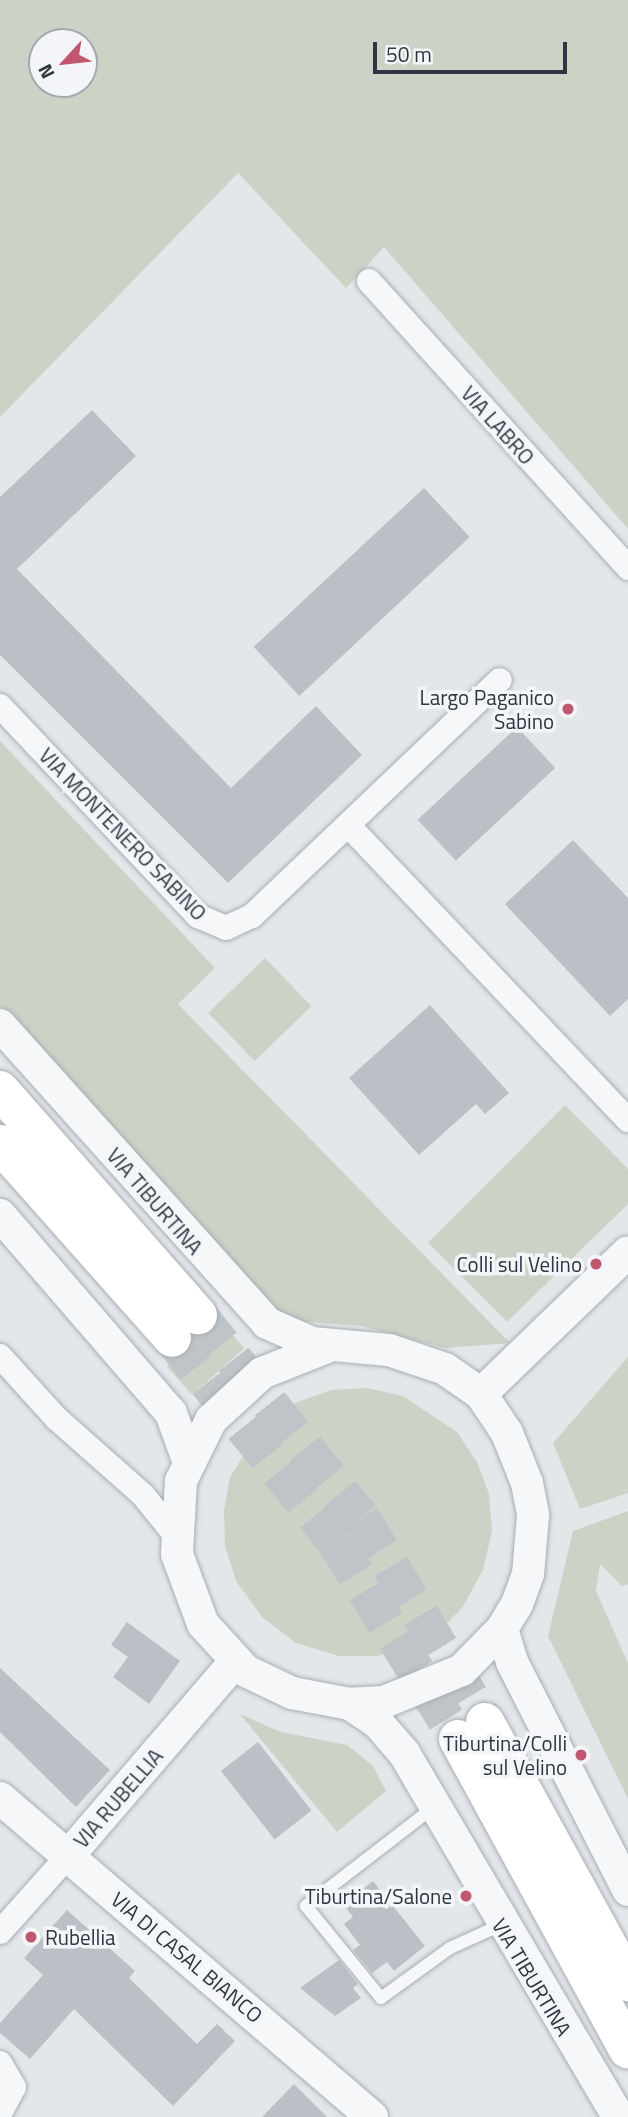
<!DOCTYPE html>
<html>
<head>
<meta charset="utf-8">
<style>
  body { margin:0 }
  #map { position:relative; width:628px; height:2117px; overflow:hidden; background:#e4e7ea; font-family:"Titillium Web",sans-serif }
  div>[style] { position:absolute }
  .green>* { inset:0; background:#cad3c6; transform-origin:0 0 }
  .building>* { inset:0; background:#bbc0c6; transform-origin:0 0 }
  .primary-tunnel>* { height:38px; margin-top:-19px; transform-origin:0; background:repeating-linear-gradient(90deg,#bfc4c8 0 38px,transparent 0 57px) }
  .roads { filter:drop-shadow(0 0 2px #a9aeb4) drop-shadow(0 0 2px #a9aeb4) }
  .service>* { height:12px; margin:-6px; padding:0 6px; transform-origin:6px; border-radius:6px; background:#f6f7f9 }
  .minor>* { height:24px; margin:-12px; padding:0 12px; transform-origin:12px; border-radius:12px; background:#f6f7f9 }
  .tertiary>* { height:32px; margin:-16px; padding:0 16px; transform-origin:16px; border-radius:16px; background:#f6f7f9 }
  .primary>* { height:38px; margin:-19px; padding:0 19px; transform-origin:19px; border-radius:19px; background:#fff }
  .dots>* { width:19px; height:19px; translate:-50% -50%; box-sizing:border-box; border:4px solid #f3f5f8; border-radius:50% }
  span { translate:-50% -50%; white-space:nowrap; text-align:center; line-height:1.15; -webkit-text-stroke:7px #f3f5f8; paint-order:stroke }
  .street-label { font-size:21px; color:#2d3641 }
  .poi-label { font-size:21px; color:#2d3641 }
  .right { translate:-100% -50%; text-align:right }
  .left { translate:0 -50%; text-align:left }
  .north { position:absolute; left:28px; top:28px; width:70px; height:70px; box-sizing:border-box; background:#f3f5f8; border:2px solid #a4a9af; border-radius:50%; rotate:243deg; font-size:19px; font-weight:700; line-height:28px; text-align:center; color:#2d3641 }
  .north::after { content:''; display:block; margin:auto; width:24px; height:32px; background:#c1576e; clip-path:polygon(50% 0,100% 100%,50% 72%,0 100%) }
  .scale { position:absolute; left:373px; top:42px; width:194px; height:32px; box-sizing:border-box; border:4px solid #2d3641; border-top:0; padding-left:9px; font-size:21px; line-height:24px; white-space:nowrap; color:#2d3641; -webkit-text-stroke:5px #f3f5f8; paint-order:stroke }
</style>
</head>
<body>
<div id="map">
  <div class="green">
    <div style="clip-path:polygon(evenodd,0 0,628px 0,628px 529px,384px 247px,346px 288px,238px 173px,0 417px,0 0,42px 42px,84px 42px,84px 84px,42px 84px,42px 42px)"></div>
    <div style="clip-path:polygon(0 741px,215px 968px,178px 1004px,510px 1343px,445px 1348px,361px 1326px,294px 1321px,255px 1295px,0 1009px)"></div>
    <div style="left:265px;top:958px;width:67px;height:79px;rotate:46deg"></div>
    <div style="clip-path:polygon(565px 1105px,628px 1169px,628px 1204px,507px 1322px,428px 1243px)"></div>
    <div style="left:219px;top:1320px;width:38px;height:70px;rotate:48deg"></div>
    <div style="clip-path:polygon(628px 1357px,628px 1493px,580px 1509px,553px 1443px)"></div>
    <div style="clip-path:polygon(367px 1388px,403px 1396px,457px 1432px,477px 1462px,489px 1494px,492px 1531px,483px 1570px,462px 1608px,444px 1626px,419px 1643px,378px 1656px,339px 1656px,296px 1643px,262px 1617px,236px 1581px,225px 1546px,224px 1510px,230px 1477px,260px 1429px,295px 1403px,331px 1390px)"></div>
    <div style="clip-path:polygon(628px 1511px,628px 1584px,622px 1586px,600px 1564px,596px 1591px,628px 1663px,628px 1799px,548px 1636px,573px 1531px)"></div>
    <div style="clip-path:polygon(240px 1714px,281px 1732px,347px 1745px,373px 1766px,386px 1791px,337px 1832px)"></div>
  </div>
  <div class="building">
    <div style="clip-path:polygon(92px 410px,136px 456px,17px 569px,231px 788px,316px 706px,362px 755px,228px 883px,0 655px,0 497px)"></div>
    <div style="left:424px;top:488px;width:67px;height:233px;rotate:47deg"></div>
    <div style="left:517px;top:727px;width:56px;height:136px;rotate:47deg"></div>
    <div style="clip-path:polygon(573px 840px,628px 898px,628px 999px,610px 1016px,505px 904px)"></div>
    <div style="clip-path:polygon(430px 1005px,509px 1093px,485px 1114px,476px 1104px,419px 1155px,349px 1078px)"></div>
    <div style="clip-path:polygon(127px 1622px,180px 1661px,149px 1704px,113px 1677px,128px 1657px,111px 1645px)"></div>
    <div style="clip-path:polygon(0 1668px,110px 1770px,76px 1807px,0 1732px)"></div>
    <div style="left:258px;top:1742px;width:87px;height:47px;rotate:52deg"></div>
    <div style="clip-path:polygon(373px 1881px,425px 1946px,394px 1971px,387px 1962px,372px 1973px,353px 1950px,360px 1945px,344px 1924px,353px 1917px,343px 1904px)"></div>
    <div style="clip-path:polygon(67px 1910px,135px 1971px,129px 1978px,197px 2044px,217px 2024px,235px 2041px,173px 2106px,74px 2009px,30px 2059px,0 2033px,0 2023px,43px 1975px,24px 1958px)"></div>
    <div style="clip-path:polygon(339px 1960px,358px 1984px,353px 1988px,361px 1998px,335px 2016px,300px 1988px)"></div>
    <div style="clip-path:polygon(294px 2084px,327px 2117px,262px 2117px)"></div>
  </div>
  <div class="primary-tunnel">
    <div style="left:198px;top:1315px;width:260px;rotate:51.2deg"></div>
    <div style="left:361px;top:1518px;width:239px;rotate:58.7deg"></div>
    <div style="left:172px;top:1338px;width:262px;rotate:51.2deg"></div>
    <div style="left:336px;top:1542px;width:232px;rotate:58.2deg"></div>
  </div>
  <div class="roads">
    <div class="service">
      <div style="left:434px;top:1807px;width:162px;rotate:142.3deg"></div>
      <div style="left:306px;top:1906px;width:119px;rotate:50.8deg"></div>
      <div style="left:381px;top:1998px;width:85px;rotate:-35.9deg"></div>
      <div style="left:450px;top:1948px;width:56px;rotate:-24.3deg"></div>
    </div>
    <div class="minor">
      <div style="left:369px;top:281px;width:387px;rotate:47.9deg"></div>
      <div style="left:0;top:706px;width:289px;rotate:46.7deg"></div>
      <div style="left:198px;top:916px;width:30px;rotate:23deg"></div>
      <div style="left:226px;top:928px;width:29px;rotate:-25deg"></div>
      <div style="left:252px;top:916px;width:342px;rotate:-43.6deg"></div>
      <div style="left:348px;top:825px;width:407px;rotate:46.5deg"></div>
      <div style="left:0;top:1356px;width:84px;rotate:47.9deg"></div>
      <div style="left:56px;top:1418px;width:116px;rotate:41.5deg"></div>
      <div style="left:143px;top:1495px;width:53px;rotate:51.2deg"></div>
      <div style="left:0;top:1932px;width:102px;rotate:-48.2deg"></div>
      <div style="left:0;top:2063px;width:28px;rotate:60deg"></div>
      <div style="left:14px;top:2087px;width:30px;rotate:118deg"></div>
    </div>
    <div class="tertiary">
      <div style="left:0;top:1025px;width:400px;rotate:48.1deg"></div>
      <div style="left:267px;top:1323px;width:49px;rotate:24deg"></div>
      <div style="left:312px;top:1343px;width:77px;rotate:5.2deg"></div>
      <div style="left:389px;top:1350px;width:59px;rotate:18.7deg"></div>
      <div style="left:445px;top:1369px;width:44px;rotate:34.8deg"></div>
      <div style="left:481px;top:1394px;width:47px;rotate:56.3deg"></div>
      <div style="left:507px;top:1433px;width:54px;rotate:68.2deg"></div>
      <div style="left:527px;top:1483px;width:33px;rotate:79deg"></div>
      <div style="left:533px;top:1515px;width:59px;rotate:94.8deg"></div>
      <div style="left:528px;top:1574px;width:32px;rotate:110deg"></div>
      <div style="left:517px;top:1604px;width:29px;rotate:121deg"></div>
      <div style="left:502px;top:1629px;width:57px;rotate:134.3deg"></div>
      <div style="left:462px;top:1670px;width:84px;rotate:157.7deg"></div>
      <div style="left:384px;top:1702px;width:34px;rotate:177deg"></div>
      <div style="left:350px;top:1704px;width:59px;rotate:-169.3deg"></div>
      <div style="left:292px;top:1693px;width:51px;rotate:-154.4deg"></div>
      <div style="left:246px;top:1671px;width:64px;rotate:-132.5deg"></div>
      <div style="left:203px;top:1624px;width:75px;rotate:-110.4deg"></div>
      <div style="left:177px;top:1554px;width:73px;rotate:-86.9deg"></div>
      <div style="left:181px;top:1481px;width:68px;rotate:-63.8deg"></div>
      <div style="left:211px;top:1420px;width:69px;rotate:-42.7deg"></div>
      <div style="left:262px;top:1373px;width:73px;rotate:-21.7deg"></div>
      <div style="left:0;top:1215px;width:262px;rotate:49.2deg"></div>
      <div style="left:171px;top:1413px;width:50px;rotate:70.1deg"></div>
      <div style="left:481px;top:1394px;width:204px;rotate:-44deg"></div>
      <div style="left:502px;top:1629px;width:34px;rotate:73deg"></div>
      <div style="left:512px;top:1662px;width:256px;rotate:63deg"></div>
      <div style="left:350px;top:1704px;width:34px;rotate:34deg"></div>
      <div style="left:378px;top:1723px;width:40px;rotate:49deg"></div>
      <div style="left:404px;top:1753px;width:422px;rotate:59.5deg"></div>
      <div style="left:0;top:1798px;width:490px;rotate:40.6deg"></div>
      <div style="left:68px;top:1856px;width:256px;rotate:-49.3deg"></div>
    </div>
    <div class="primary">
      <div style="left:0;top:1090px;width:300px;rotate:48.7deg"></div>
      <div style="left:0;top:1144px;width:259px;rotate:48.4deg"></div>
      <div style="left:485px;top:1722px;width:297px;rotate:61.2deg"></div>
      <div style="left:458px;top:1739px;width:354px;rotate:61.3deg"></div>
    </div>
  </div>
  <div class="dots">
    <div style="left:568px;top:709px;background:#c1576e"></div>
    <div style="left:596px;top:1264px;background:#c1576e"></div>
    <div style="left:581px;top:1755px;background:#c1576e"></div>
    <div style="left:466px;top:1896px;background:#c1576e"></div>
    <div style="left:31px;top:1937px;background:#c1576e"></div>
  </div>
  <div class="street-label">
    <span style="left:498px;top:425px;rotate:48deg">VIA LABRO</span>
    <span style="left:123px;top:834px;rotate:46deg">VIA MONTENERO SABINO</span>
    <span style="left:155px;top:1201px;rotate:49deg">VIA TIBURTINA</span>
    <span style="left:118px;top:1798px;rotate:-49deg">VIA RUBELLIA</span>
    <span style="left:187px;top:1957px;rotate:40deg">VIA DI CASAL BIANCO</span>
    <span style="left:532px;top:1977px;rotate:59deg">VIA TIBURTINA</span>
  </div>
  <div class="poi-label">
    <span class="right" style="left:554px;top:709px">Largo Paganico<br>Sabino</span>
    <span class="right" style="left:582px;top:1264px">Colli sul Velino</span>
    <span class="right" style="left:567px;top:1755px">Tiburtina/Colli<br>sul Velino</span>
    <span class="right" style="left:452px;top:1896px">Tiburtina/Salone</span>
    <span class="left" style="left:45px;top:1937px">Rubellia</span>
  </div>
  <div class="north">N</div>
  <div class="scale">50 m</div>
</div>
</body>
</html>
